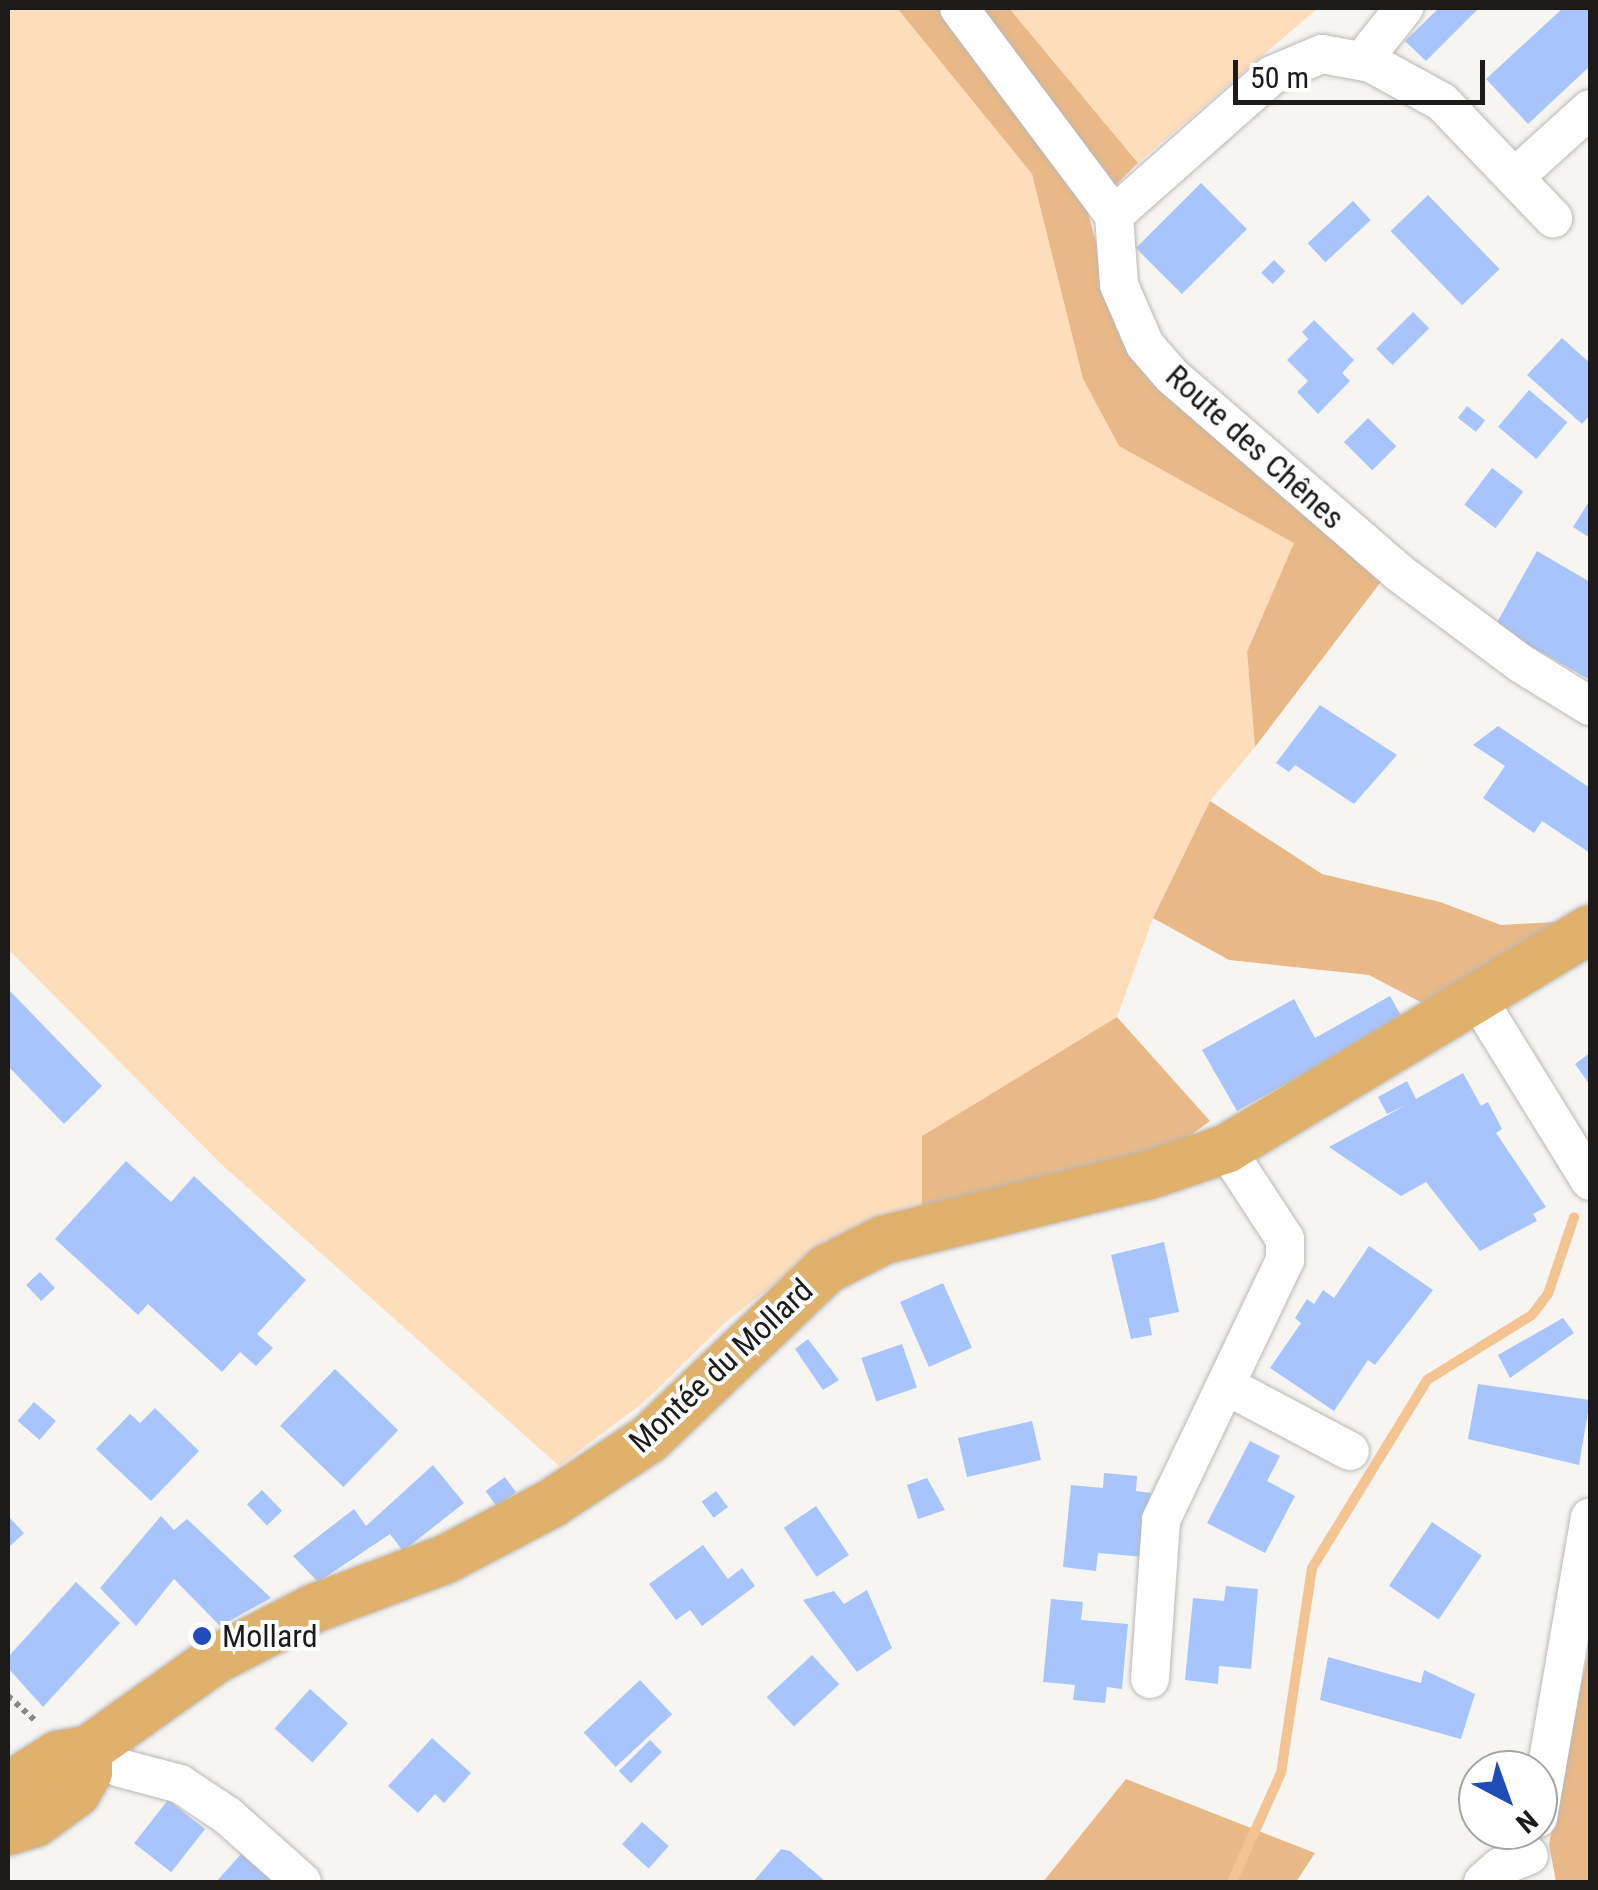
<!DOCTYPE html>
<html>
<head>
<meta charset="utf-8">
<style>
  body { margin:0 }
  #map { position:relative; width:1598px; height:1890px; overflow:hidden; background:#f7f5f2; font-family:"Roboto Condensed",sans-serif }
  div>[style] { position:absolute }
  .green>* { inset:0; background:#feddbb }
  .forest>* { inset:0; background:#e8b887 }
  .stream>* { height:10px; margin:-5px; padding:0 5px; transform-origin:5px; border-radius:5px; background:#f3c391 }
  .building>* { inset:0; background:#a8c4fc; transform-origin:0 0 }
  .path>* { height:6px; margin-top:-3px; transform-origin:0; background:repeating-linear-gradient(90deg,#8a8886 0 5px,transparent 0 10px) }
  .roads { filter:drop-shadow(0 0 2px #bab8b6) drop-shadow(0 0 2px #bab8b6) }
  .minor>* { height:38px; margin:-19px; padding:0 19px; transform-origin:19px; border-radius:19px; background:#fff }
  .major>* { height:48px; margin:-24px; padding:0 24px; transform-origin:24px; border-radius:24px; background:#dfb16a }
  .dots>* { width:28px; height:28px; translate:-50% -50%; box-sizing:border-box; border:5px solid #fff; border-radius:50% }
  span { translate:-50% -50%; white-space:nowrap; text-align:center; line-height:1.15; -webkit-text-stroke:8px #fff; paint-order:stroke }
  .street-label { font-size:32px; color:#1c1b1a }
  .poi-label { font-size:32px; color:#1c1b1a }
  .left { translate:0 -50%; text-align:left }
  .frame { position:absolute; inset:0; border:10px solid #1c1b1a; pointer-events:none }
  .north { position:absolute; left:1458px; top:1750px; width:100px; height:100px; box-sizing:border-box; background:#fff; border:2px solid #a4a4a3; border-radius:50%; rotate:139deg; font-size:28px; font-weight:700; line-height:40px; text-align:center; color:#1c1b1a }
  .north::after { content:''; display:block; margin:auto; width:35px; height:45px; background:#204cba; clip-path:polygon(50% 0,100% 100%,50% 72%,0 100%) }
  .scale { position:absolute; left:1233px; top:60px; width:252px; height:45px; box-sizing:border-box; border:5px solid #1c1b1a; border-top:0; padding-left:12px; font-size:30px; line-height:35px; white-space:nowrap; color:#1c1b1a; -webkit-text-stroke:8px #fff; paint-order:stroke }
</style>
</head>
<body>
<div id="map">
  <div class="green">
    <div style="clip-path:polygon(8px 8px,897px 8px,1032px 174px,1083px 379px,1119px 446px,1295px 543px,1247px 652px,1255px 747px,1210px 801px,1153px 918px,1117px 1017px,922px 1136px,922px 1214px,831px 1240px,726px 1322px,643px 1403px,559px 1466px,220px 1163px,8px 949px)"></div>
    <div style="clip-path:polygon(1009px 8px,1318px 8px,1138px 163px)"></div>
  </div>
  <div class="forest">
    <div style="clip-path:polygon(897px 8px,1009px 8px,1138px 163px,1088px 212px,1121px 340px,1383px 579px,1255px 747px,1247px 652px,1294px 543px,1119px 446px,1083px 379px,1032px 174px)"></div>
    <div style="clip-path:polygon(1210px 801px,1322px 874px,1440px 902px,1501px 925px,1555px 922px,1430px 1007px,1369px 975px,1229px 960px,1153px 918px)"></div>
    <div style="clip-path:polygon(1117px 1017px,1210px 1121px,1179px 1144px,922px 1214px,922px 1136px)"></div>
    <div style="clip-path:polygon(1590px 1642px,1590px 1882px,1556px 1882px,1549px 1844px)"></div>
    <div style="clip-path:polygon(1126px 1779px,1315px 1853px,1296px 1882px,1043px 1882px)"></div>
  </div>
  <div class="stream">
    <div style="left:1232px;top:1882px;width:120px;rotate:-65.8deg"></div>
    <div style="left:1281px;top:1773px;width:207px;rotate:-81.4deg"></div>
    <div style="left:1312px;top:1568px;width:220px;rotate:-58.5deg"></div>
    <div style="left:1427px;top:1380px;width:123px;rotate:-31.8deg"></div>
    <div style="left:1532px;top:1315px;width:26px;rotate:-53deg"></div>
    <div style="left:1548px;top:1294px;width:81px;rotate:-71.3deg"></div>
  </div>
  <div class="building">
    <div style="clip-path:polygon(1439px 8px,1479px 8px,1426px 61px,1405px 41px)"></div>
    <div style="clip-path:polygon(1563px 8px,1590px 8px,1590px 66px,1528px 124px,1486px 79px)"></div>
    <div style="left:1201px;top:183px;width:65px;height:92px;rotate:45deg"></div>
    <div style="left:1428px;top:195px;width:103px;height:52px;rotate:46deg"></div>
    <div style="left:1353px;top:201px;width:26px;height:62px;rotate:47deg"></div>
    <div style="left:1274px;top:260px;width:16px;height:18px;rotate:45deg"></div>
    <div style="left:1413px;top:312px;width:23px;height:52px;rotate:45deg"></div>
    <div style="clip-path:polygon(1314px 320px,1354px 360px,1342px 373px,1350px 381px,1318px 414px,1297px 392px,1308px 381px,1287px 360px,1308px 339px,1302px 332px)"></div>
    <div style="clip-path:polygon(1562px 338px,1590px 363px,1590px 415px,1582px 424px,1527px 375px)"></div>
    <div style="left:1529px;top:390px;width:50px;height:48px;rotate:40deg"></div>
    <div style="left:1467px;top:406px;width:23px;height:15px;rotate:38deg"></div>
    <div style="left:1368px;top:418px;width:40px;height:34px;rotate:45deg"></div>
    <div style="left:1492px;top:468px;width:39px;height:46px;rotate:37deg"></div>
    <div style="clip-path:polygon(1590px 500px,1590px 538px,1573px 527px)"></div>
    <div style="clip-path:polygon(1537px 551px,1590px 582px,1590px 680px,1495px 626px)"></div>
    <div style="clip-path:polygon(1320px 705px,1397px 755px,1354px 804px,1295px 765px,1289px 772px,1276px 763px)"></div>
    <div style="clip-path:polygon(1498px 726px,1590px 788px,1590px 853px,1542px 821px,1534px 833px,1483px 798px,1505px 766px,1473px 745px)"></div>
    <div style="clip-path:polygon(8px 989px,102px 1086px,64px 1124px,8px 1066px)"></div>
    <div style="clip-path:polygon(1390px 996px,1403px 1019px,1237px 1111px,1202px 1050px,1294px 999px,1315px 1038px)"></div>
    <div style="clip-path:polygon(1590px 1053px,1590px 1085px,1575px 1064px)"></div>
    <div style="clip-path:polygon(1463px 1073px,1481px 1106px,1488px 1102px,1502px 1129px,1496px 1133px,1546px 1207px,1533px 1214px,1537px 1221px,1480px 1251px,1426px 1182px,1401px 1196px,1329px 1147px,1408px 1104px,1387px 1114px,1378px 1097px,1407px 1081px,1416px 1099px)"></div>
    <div style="clip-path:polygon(126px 1161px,171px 1202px,194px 1176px,306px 1280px,257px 1334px,273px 1348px,256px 1366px,240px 1352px,222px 1372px,148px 1304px,138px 1315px,55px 1239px)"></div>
    <div style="clip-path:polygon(1164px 1242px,1179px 1312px,1149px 1318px,1152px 1335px,1131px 1339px,1111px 1255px)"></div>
    <div style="clip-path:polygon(1369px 1246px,1433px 1290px,1375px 1365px,1368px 1360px,1334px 1411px,1270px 1368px,1301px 1323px,1295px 1318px,1307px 1299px,1314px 1304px,1323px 1290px,1334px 1298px)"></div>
    <div style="left:40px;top:1272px;width:22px;height:19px;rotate:47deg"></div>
    <div style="left:943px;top:1283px;width:71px;height:47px;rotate:66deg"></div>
    <div style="clip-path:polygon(1563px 1318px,1574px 1333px,1510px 1378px,1498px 1355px)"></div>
    <div style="clip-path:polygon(808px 1339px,839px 1380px,823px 1390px,795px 1349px)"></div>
    <div style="left:902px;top:1344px;width:46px;height:43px;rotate:71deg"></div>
    <div style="left:335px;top:1369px;width:88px;height:79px;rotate:44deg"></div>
    <div style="clip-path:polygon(1478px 1384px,1590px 1400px,1579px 1465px,1468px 1439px)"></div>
    <div style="left:34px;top:1402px;width:29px;height:25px;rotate:41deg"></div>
    <div style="clip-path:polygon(155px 1408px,199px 1451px,151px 1501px,96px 1449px,130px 1414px,140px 1423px)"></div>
    <div style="left:1032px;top:1421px;width:40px;height:76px;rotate:77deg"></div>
    <div style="clip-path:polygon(1250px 1441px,1280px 1456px,1267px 1481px,1295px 1496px,1265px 1553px,1207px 1523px)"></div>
    <div style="clip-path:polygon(433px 1465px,464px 1503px,403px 1551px,390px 1534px,318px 1582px,293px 1556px,354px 1509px,366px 1526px)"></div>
    <div style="clip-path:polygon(1104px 1473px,1137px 1476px,1136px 1491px,1151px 1493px,1145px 1557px,1098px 1553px,1096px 1571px,1063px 1567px,1071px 1485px,1103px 1488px)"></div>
    <div style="left:505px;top:1477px;width:19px;height:24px;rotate:54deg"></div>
    <div style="clip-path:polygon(927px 1478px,945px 1510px,918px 1519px,907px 1485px)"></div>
    <div style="left:262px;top:1490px;width:29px;height:21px;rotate:46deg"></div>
    <div style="left:716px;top:1491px;width:20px;height:18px;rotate:53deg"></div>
    <div style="left:816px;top:1506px;width:59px;height:39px;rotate:56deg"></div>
    <div style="clip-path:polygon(8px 1516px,24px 1533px,8px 1548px)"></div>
    <div style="clip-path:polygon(161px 1516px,174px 1530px,187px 1519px,271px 1598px,220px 1626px,174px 1579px,136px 1626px,100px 1588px)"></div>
    <div style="left:1432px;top:1522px;width:60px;height:77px;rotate:34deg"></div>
    <div style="clip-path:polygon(703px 1545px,728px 1579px,742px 1568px,755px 1586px,702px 1626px,690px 1610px,676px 1620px,649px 1584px)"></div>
    <div style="clip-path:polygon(76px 1582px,120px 1623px,43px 1707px,8px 1668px,8px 1657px)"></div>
    <div style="clip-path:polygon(1226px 1586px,1258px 1589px,1251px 1669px,1219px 1666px,1218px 1684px,1185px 1680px,1193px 1598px,1224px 1601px)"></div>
    <div style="clip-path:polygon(867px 1590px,892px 1648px,857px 1672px,803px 1600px,834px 1591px,844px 1604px)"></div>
    <div style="clip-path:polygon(1051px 1599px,1083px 1602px,1081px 1620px,1128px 1624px,1122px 1689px,1107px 1687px,1105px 1703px,1073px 1700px,1075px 1685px,1043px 1682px)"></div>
    <div style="left:812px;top:1655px;width:40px;height:62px;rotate:47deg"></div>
    <div style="clip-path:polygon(1328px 1657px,1421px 1683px,1424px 1670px,1475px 1694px,1461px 1739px,1320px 1700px)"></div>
    <div style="left:640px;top:1680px;width:47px;height:77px;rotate:47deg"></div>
    <div style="left:310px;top:1689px;width:51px;height:53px;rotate:42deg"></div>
    <div style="clip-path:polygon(432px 1738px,471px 1773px,444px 1803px,435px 1794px,418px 1813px,388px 1786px)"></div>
    <div style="left:650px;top:1740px;width:17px;height:44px;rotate:45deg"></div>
    <div style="left:168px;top:1800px;width:47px;height:55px;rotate:38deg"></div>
    <div style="left:642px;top:1822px;width:36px;height:30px;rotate:42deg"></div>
    <div style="clip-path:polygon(781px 1849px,790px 1851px,826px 1882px,753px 1882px)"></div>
    <div style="clip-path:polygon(241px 1854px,273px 1882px,216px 1882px)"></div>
  </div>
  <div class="path">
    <div style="left:8px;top:1696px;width:38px;rotate:42deg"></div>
    <div style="left:8px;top:1881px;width:1px;rotate:90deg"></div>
  </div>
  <div class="roads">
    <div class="minor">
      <div style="left:959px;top:8px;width:259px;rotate:53.2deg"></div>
      <div style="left:1114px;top:215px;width:70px;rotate:85.9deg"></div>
      <div style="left:1119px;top:285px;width:65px;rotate:66.6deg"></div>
      <div style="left:1145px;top:345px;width:41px;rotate:48.9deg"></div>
      <div style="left:1172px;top:376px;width:299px;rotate:40.9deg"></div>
      <div style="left:1398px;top:572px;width:152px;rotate:36.7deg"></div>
      <div style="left:1520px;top:663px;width:82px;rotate:31.6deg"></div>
      <div style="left:1362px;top:61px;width:68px;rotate:-51.6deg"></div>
      <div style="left:1515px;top:177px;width:101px;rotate:-42.2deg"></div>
      <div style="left:1114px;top:215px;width:211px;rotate:-41.5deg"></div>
      <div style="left:1272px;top:75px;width:54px;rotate:-22.8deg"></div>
      <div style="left:1322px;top:54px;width:50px;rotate:10.4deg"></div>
      <div style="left:1371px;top:63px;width:81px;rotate:28.8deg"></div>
      <div style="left:1442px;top:102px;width:161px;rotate:46.3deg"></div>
      <div style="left:1477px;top:998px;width:215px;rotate:58.3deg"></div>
      <div style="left:1227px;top:1386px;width:139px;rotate:27.9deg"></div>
      <div style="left:1150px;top:1679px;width:159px;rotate:-86deg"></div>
      <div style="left:1161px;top:1520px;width:288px;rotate:-64.5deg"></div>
      <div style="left:1285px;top:1260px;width:21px;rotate:-90deg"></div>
      <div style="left:1285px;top:1239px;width:108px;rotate:-123.2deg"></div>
      <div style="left:88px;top:1750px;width:37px;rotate:29deg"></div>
      <div style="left:120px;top:1768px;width:62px;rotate:14.9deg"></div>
      <div style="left:180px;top:1784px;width:58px;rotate:33.7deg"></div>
      <div style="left:228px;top:1816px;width:99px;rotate:41.7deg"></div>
      <div style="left:1538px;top:1818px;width:305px;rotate:-80.2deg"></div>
      <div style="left:1483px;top:1882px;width:23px;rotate:-41deg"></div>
      <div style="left:1500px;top:1867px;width:31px;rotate:-22deg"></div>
    </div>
    <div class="major">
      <div style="left:8px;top:1787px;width:59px;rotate:-32.6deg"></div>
      <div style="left:58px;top:1755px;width:30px;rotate:-9deg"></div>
      <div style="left:88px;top:1750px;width:157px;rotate:-35.4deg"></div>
      <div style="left:216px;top:1659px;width:111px;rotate:-27.3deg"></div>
      <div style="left:315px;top:1608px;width:140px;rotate:-20.5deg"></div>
      <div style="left:446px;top:1559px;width:120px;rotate:-27.8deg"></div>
      <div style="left:552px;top:1503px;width:116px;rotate:-33.4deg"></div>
      <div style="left:649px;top:1439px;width:246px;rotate:-43.7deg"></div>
      <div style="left:827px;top:1269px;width:64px;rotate:-27deg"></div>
      <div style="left:884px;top:1240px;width:273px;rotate:-13.8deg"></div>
      <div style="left:1149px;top:1175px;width:81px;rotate:-18.7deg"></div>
      <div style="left:1226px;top:1149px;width:425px;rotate:-31.1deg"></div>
      <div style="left:8px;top:1831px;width:28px;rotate:-17deg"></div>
      <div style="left:35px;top:1823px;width:51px;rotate:-36.2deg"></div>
      <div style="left:76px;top:1793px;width:24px;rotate:-60deg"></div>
      <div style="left:88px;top:1772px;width:22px;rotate:-90deg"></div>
    </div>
  </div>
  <div class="dots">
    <div style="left:202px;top:1636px;background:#204cba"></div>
  </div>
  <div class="street-label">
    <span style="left:1255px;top:447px;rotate:42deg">Route des Chênes</span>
    <span style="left:721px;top:1366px;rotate:-43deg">Montée du Mollard</span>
  </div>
  <div class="poi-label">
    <span class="left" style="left:222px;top:1636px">Mollard</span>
  </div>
  <div class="frame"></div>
  <div class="north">N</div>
  <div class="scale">50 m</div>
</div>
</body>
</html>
